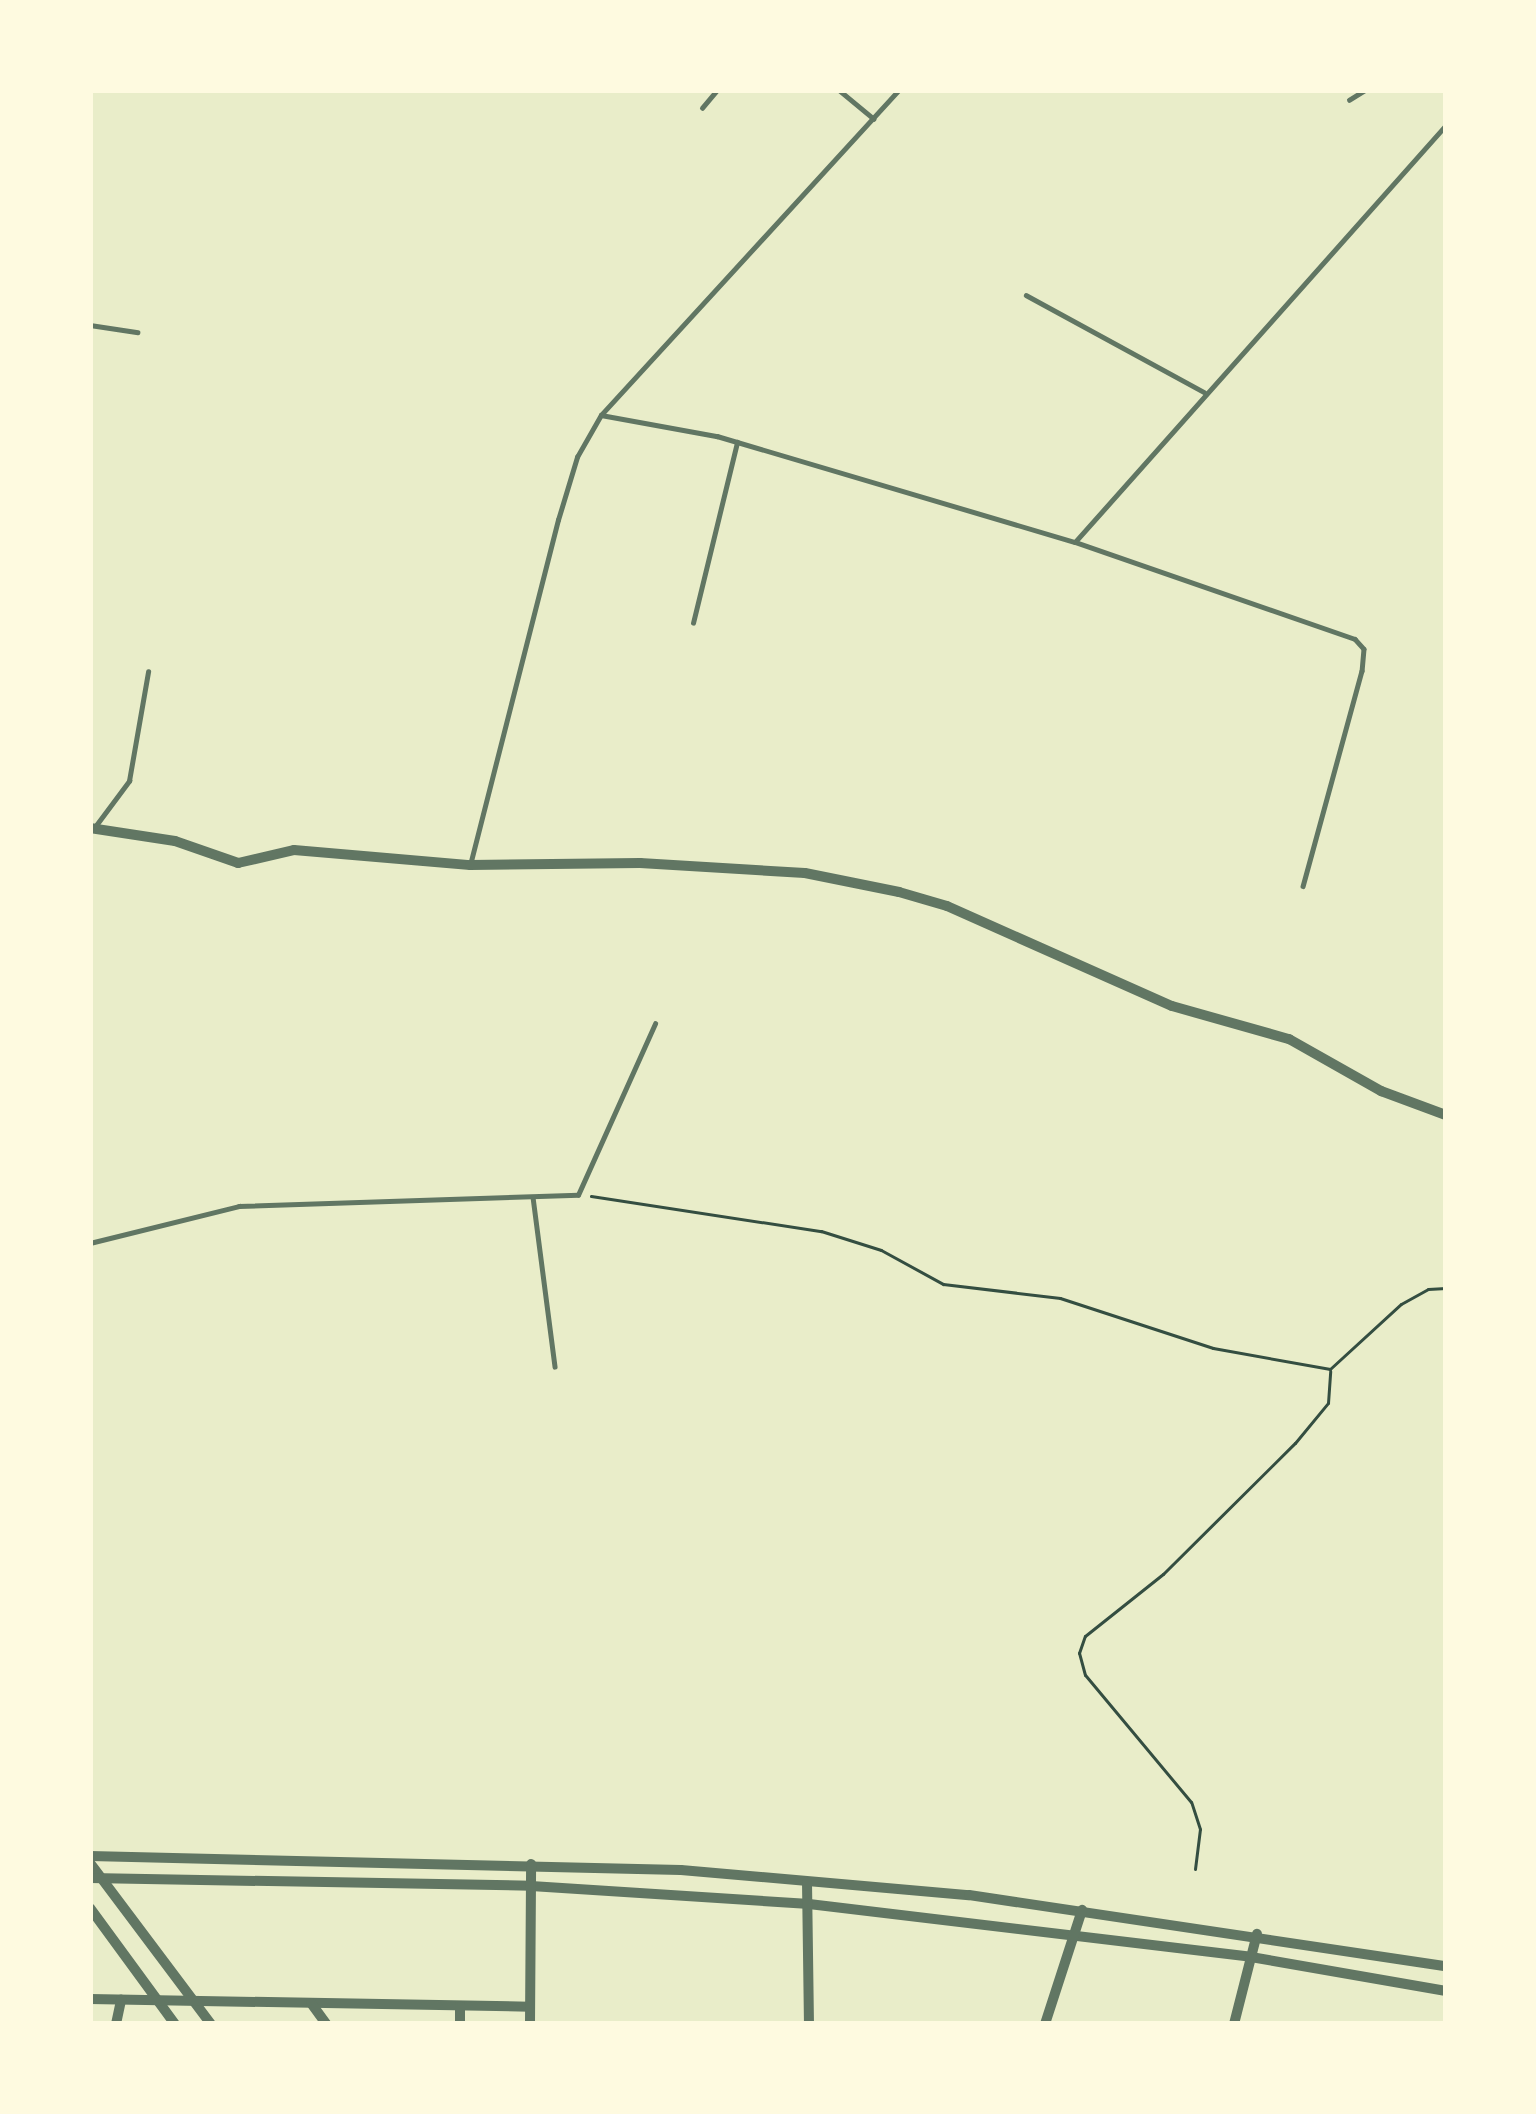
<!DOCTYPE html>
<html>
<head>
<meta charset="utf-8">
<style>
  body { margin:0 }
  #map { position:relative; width:1536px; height:2114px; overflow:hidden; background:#e9edc9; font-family:"Open Sans",sans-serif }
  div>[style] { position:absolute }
  .path>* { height:3px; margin:-1.5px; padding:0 1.5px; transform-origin:1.5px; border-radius:1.5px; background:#344e41 }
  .service>* { height:4.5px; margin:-2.25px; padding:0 2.25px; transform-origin:2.25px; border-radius:2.25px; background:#617663 }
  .minor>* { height:10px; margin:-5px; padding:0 5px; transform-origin:5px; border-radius:5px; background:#617663 }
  span { translate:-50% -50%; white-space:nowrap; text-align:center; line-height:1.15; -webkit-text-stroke:10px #fefae0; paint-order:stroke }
  .frame { position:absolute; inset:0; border:93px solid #fefae0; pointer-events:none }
</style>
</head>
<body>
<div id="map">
  <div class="path">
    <div style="left:591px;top:1196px;width:233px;rotate:8.7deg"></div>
    <div style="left:821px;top:1231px;width:63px;rotate:17.6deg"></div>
    <div style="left:881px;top:1250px;width:71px;rotate:28.7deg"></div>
    <div style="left:943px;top:1284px;width:118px;rotate:6.8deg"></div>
    <div style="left:1060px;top:1298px;width:161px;rotate:18.1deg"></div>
    <div style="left:1213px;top:1348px;width:119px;rotate:10.2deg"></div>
    <div style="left:1330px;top:1369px;width:96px;rotate:-42.5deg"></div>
    <div style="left:1401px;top:1304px;width:31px;rotate:-29deg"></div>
    <div style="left:1428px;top:1289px;width:18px;rotate:-3deg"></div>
    <div style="left:1195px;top:1869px;width:40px;rotate:-82.9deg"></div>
    <div style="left:1200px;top:1829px;width:28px;rotate:-108deg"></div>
    <div style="left:1191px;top:1802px;width:165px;rotate:-129.8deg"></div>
    <div style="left:1085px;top:1675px;width:23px;rotate:-105deg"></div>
    <div style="left:1079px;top:1653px;width:18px;rotate:-71deg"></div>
    <div style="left:1085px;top:1636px;width:100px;rotate:-38.5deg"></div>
    <div style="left:1163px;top:1574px;width:186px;rotate:-44.8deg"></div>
    <div style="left:1295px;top:1443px;width:52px;rotate:-50.5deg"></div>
    <div style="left:1328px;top:1403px;width:32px;rotate:-86deg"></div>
  </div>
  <div class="service">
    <div style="left:839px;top:90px;width:45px;rotate:39.6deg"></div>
    <div style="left:1349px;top:100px;width:19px;rotate:-32deg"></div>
    <div style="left:702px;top:108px;width:23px;rotate:-50deg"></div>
    <div style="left:1026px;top:295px;width:203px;rotate:28.6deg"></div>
    <div style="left:90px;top:325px;width:48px;rotate:8.5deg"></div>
    <div style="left:601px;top:415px;width:441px;rotate:-47.5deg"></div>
    <div style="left:1075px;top:542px;width:558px;rotate:-48.34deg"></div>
    <div style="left:693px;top:623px;width:186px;rotate:-76.3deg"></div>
    <div style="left:94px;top:828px;width:59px;rotate:-53.3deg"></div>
    <div style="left:129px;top:781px;width:111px;rotate:-80.1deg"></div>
    <div style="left:470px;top:865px;width:356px;rotate:-75.7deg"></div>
    <div style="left:558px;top:520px;width:66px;rotate:-73.2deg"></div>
    <div style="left:577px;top:457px;width:48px;rotate:-60.3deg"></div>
    <div style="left:601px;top:415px;width:118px;rotate:10.3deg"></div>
    <div style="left:717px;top:436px;width:373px;rotate:16.5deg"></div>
    <div style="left:1075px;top:542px;width:296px;rotate:19.1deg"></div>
    <div style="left:1355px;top:639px;width:13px;rotate:48deg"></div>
    <div style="left:1364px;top:649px;width:22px;rotate:95deg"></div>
    <div style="left:1362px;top:671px;width:223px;rotate:105.3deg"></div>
    <div style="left:533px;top:1197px;width:171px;rotate:82.6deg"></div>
    <div style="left:90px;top:1243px;width:154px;rotate:-13.9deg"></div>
    <div style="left:239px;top:1206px;width:339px;rotate:-1.9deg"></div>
    <div style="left:578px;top:1195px;width:188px;rotate:-65.8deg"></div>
  </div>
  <div class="minor">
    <div style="left:90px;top:828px;width:86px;rotate:8.7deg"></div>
    <div style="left:175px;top:841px;width:67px;rotate:19.2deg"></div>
    <div style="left:238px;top:863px;width:57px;rotate:-13.1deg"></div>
    <div style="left:294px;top:850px;width:177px;rotate:4.9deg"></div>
    <div style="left:470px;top:865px;width:170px;rotate:-0.7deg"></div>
    <div style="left:640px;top:863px;width:165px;rotate:3.5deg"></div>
    <div style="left:805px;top:873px;width:96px;rotate:11.4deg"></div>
    <div style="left:899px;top:892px;width:50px;rotate:16.3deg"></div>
    <div style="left:947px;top:906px;width:246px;rotate:24deg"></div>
    <div style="left:1172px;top:1006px;width:122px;rotate:15.8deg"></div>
    <div style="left:1289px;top:1039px;width:106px;rotate:29.5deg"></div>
    <div style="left:1381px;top:1091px;width:69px;rotate:20.3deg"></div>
    <div style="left:90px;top:1856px;width:591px;rotate:1.36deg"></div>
    <div style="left:681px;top:1870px;width:289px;rotate:5deg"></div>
    <div style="left:969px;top:1895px;width:482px;rotate:8.5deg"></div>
    <div style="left:90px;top:1863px;width:201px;rotate:53.1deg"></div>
    <div style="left:90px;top:1878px;width:441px;rotate:1deg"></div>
    <div style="left:531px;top:1886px;width:279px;rotate:3.7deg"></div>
    <div style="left:809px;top:1904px;width:445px;rotate:6.8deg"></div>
    <div style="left:1251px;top:1957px;width:198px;rotate:9.9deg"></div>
    <div style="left:807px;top:1882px;width:142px;rotate:89.2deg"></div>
    <div style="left:90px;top:1908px;width:144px;rotate:53.8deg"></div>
    <div style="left:90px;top:1999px;width:440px;rotate:1deg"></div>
    <div style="left:311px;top:2003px;width:26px;rotate:54deg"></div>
    <div style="left:116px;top:2024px;width:25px;rotate:-78deg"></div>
    <div style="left:460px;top:2024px;width:18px;rotate:-90deg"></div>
    <div style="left:530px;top:2024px;width:160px;rotate:-89.6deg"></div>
    <div style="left:1045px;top:2024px;width:120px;rotate:-72deg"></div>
    <div style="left:1234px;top:2024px;width:93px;rotate:-75.7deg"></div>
  </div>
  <div class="frame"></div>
</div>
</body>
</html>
